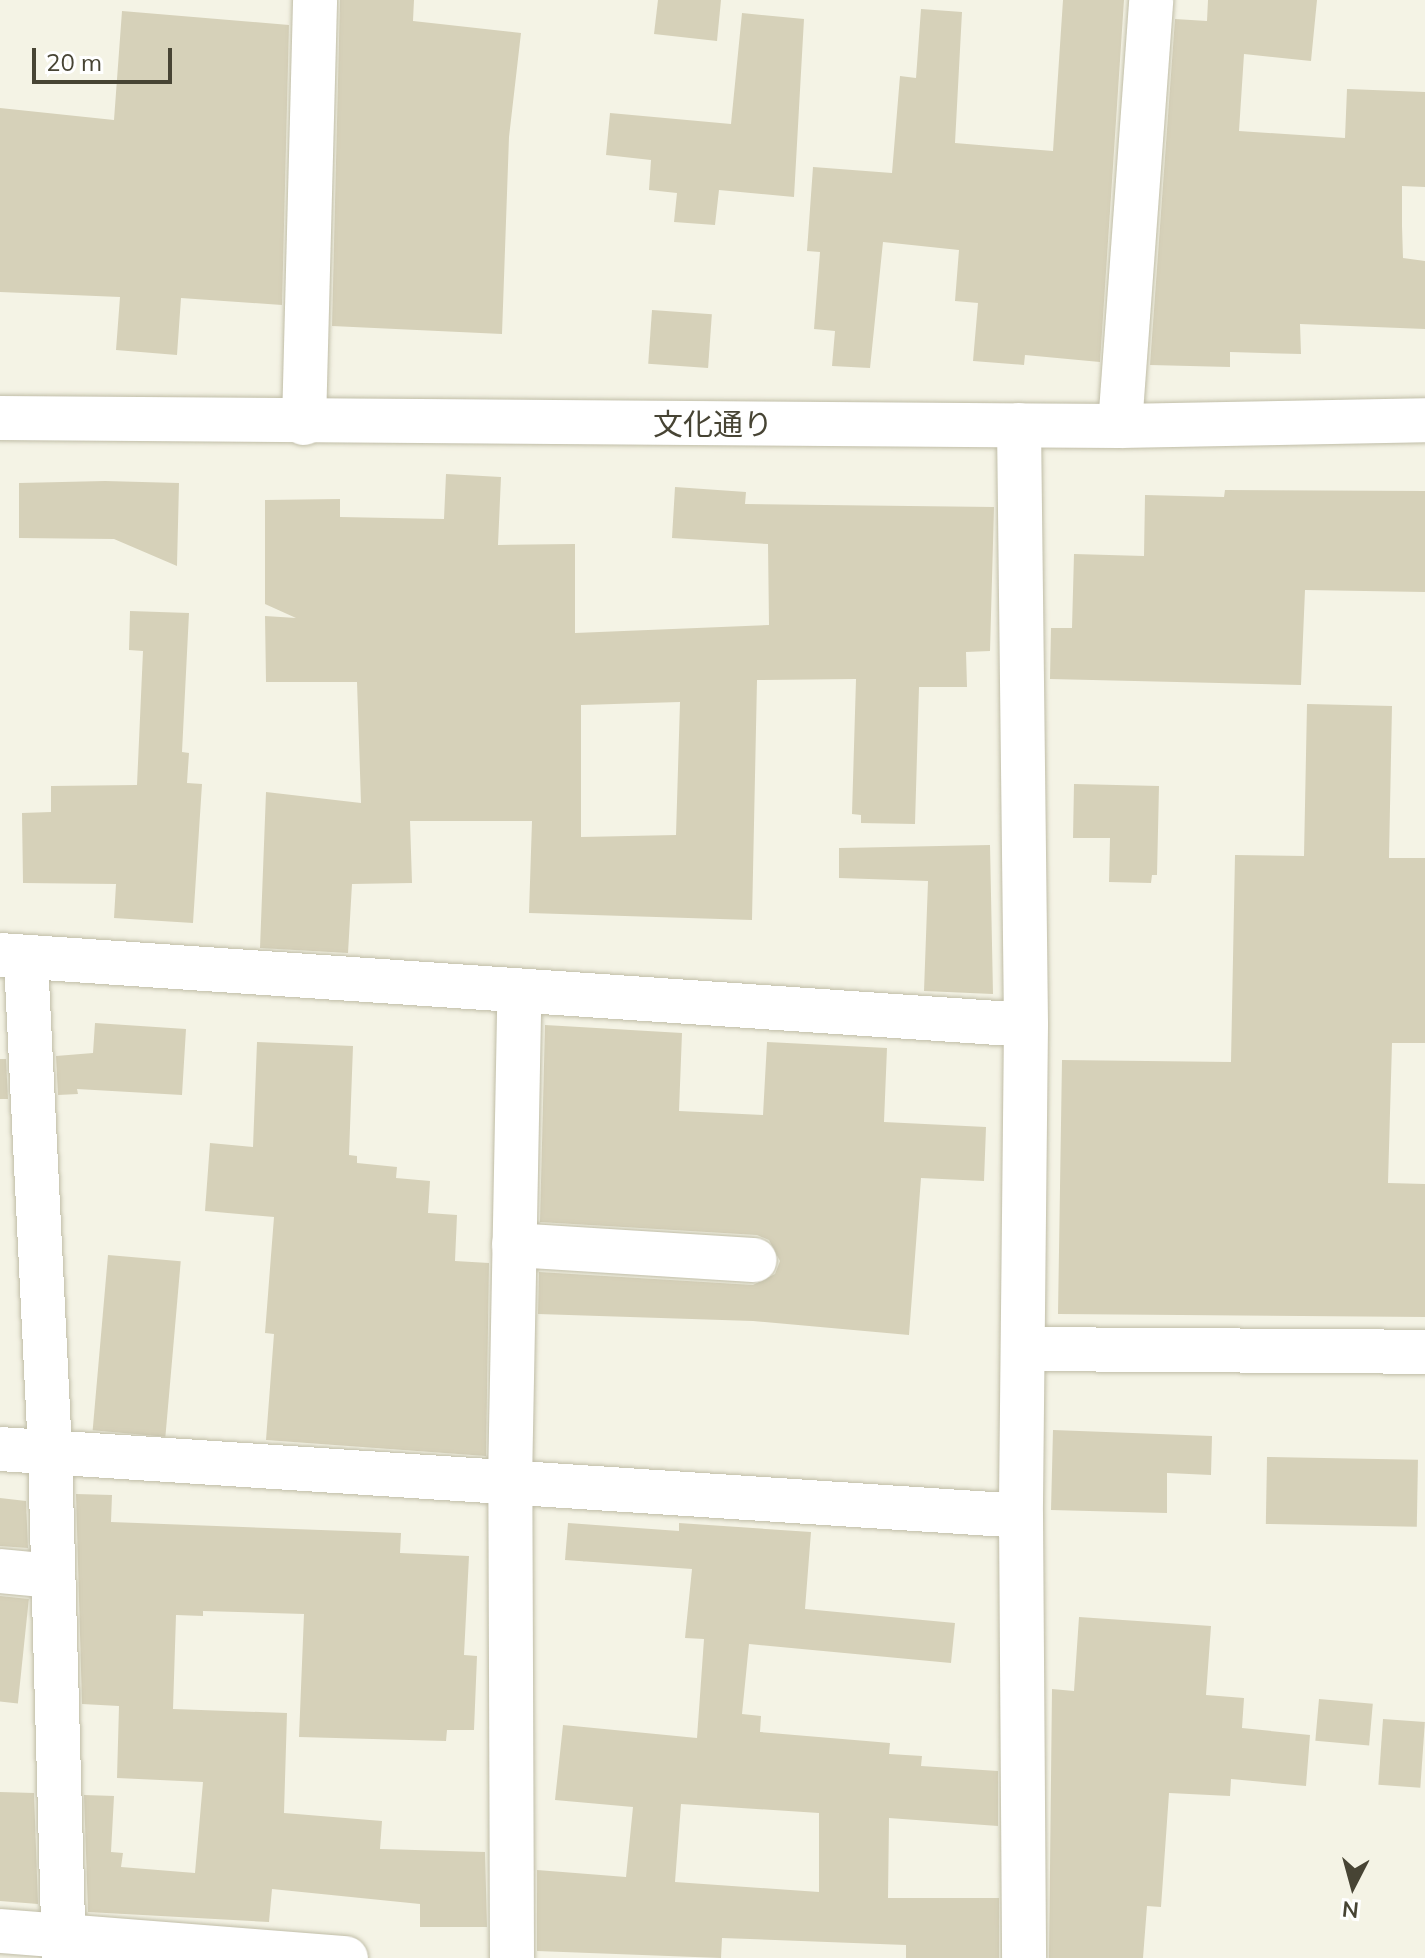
<!DOCTYPE html>
<html>
<head>
<meta charset="utf-8">
<style>
  body { margin:0 }
  #map { position:relative; width:1425px; height:1958px; overflow:hidden; background:#f4f3e5; font-family:Mulish,"Noto Sans JP",sans-serif }
  div>[style] { position:absolute }
  .building>* { inset:0; background:#d6d1b9; transform-origin:0 0 }
  .roads { filter:drop-shadow(0 0 2px #c0bda7) drop-shadow(0 0 2px #c0bda7) }
  .minor>* { height:44px; margin:-22px; padding:0 22px; transform-origin:22px; border-radius:22px; background:#fff }
  span { translate:-50% -50%; white-space:nowrap; text-align:center; line-height:1.15; -webkit-text-stroke:6px #fff; paint-order:stroke }
  .street-label { font-size:30px; color:#474434 }
  .north { position:absolute; left:1313px; top:1846px; width:80px; height:80px; -webkit-text-stroke:6px #fff; paint-order:stroke; rotate:186deg; font-size:22px; font-weight:700; line-height:32px; text-align:center; color:#474434 }
  .north::after { content:''; display:block; margin:auto; width:28px; height:36px; background:#474434; clip-path:polygon(50% 0,100% 100%,50% 72%,0 100%) }
  .scale { position:absolute; left:32px; top:48px; width:140px; height:36px; box-sizing:border-box; border:4px solid #474434; border-top:0; padding-left:10px; font-size:24px; line-height:28px; white-space:nowrap; color:#474434; -webkit-text-stroke:6px #fff; paint-order:stroke }
</style>
</head>
<body>
<div id="map">
  <div class="building">
    <div style="clip-path:polygon(340px 0,414px 0,413px 21px,521px 33px,509px 137px,502px 334px,332px 326px)"></div>
    <div style="clip-path:polygon(658px 0,721px 0,717px 41px,654px 34px)"></div>
    <div style="clip-path:polygon(1063px 0,1124px 0,1100px 362px,1025px 355px,1024px 365px,973px 361px,978px 303px,955px 301px,959px 250px,883px 242px,870px 368px,832px 366px,835px 331px,814px 329px,820px 252px,807px 251px,813px 167px,892px 173px,900px 76px,916px 78px,921px 9px,962px 12px,955px 143px,1053px 151px)"></div>
    <div style="clip-path:polygon(1208px 0,1317px 0,1311px 61px,1244px 54px,1239px 131px,1345px 138px,1347px 89px,1425px 92px,1425px 187px,1402px 186px,1402px 226px,1403px 258px,1425px 261px,1425px 329px,1300px 324px,1301px 354px,1230px 352px,1230px 367px,1150px 365px,1175px 19px,1207px 21px)"></div>
    <div style="clip-path:polygon(122px 11px,289px 25px,282px 305px,181px 298px,177px 355px,116px 350px,120px 297px,0 292px,0 108px,114px 120px)"></div>
    <div style="clip-path:polygon(742px 13px,804px 19px,794px 197px,719px 190px,715px 225px,674px 222px,677px 193px,649px 190px,651px 160px,606px 155px,610px 113px,731px 124px)"></div>
    <div style="left:652px;top:310px;width:60px;height:54px;rotate:4deg"></div>
    <div style="clip-path:polygon(evenodd,446px 474px,501px 477px,498px 545px,575px 544px,575px 633px,769px 625px,768px 544px,672px 538px,675px 487px,746px 492px,745px 504px,994px 507px,990px 651px,966px 652px,967px 687px,919px 687px,915px 824px,861px 823px,861px 815px,852px 814px,856px 679px,757px 680px,752px 920px,529px 913px,532px 821px,410px 821px,412px 883px,352px 884px,348px 953px,260px 948px,266px 792px,361px 803px,357px 682px,266px 682px,265px 616px,296px 618px,265px 604px,265px 500px,340px 499px,340px 517px,444px 519px,446px 474px,680px 702px,676px 835px,581px 837px,581px 705px,680px 702px)"></div>
    <div style="clip-path:polygon(105px 481px,179px 483px,177px 566px,114px 539px,19px 538px,19px 483px)"></div>
    <div style="clip-path:polygon(1225px 490px,1425px 491px,1425px 592px,1305px 590px,1301px 685px,1050px 679px,1051px 628px,1072px 628px,1074px 554px,1144px 556px,1145px 495px,1224px 497px)"></div>
    <div style="clip-path:polygon(130px 611px,189px 613px,182px 752px,189px 753px,187px 783px,202px 784px,193px 923px,114px 918px,116px 884px,23px 883px,22px 813px,51px 812px,51px 786px,137px 785px,143px 651px,129px 650px)"></div>
    <div style="clip-path:polygon(1307px 704px,1392px 706px,1389px 858px,1425px 858px,1425px 1043px,1392px 1043px,1388px 1183px,1425px 1184px,1425px 1317px,1058px 1314px,1062px 1060px,1231px 1062px,1235px 855px,1304px 856px)"></div>
    <div style="clip-path:polygon(1074px 784px,1159px 786px,1157px 875px,1152px 875px,1151px 883px,1109px 882px,1110px 838px,1073px 838px)"></div>
    <div style="clip-path:polygon(990px 845px,993px 994px,924px 991px,928px 881px,839px 878px,839px 848px)"></div>
    <div style="clip-path:polygon(95px 1023px,186px 1029px,182px 1095px,77px 1089px,78px 1094px,58px 1095px,56px 1056px,93px 1053px)"></div>
    <div style="clip-path:polygon(545px 1025px,682px 1033px,679px 1111px,763px 1115px,767px 1042px,887px 1048px,884px 1122px,986px 1127px,984px 1181px,921px 1178px,909px 1335px,753px 1321px,538px 1314px,539px 1272px,753px 1285px,775px 1274px,780px 1261px,769px 1240px,757px 1235px,540px 1222px)"></div>
    <div style="clip-path:polygon(257px 1042px,353px 1046px,349px 1155px,357px 1156px,357px 1163px,397px 1167px,396px 1178px,430px 1181px,428px 1213px,457px 1215px,455px 1261px,489px 1263px,486px 1456px,266px 1440px,274px 1334px,265px 1333px,274px 1217px,205px 1211px,210px 1143px,253px 1147px)"></div>
    <div style="clip-path:polygon(0 1059px,6px 1059px,8px 1099px,0 1099px)"></div>
    <div style="left:108px;top:1255px;width:73px;height:176px;rotate:5deg"></div>
    <div style="clip-path:polygon(1053px 1430px,1212px 1436px,1211px 1475px,1167px 1473px,1167px 1513px,1051px 1510px)"></div>
    <div style="left:1267px;top:1457px;width:151px;height:67px;rotate:1deg"></div>
    <div style="clip-path:polygon(76px 1494px,112px 1495px,111px 1522px,401px 1533px,400px 1553px,469px 1556px,464px 1655px,477px 1656px,474px 1730px,447px 1730px,446px 1741px,299px 1737px,304px 1614px,203px 1611px,203px 1616px,176px 1615px,173px 1709px,287px 1713px,284px 1813px,382px 1821px,380px 1849px,485px 1852px,487px 1927px,420px 1927px,420px 1904px,272px 1889px,269px 1922px,88px 1912px,84px 1795px,114px 1796px,111px 1852px,123px 1853px,121px 1867px,195px 1873px,203px 1782px,117px 1778px,119px 1706px,82px 1704px)"></div>
    <div style="clip-path:polygon(0 1498px,26px 1501px,28px 1548px,0 1546px)"></div>
    <div style="clip-path:polygon(evenodd,568px 1523px,679px 1531px,679px 1523px,811px 1532px,805px 1609px,955px 1623px,951px 1663px,749px 1644px,742px 1714px,761px 1716px,760px 1732px,890px 1743px,889px 1754px,922px 1756px,921px 1766px,998px 1771px,998px 1826px,889px 1818px,888px 1898px,999px 1898px,999px 1958px,906px 1958px,906px 1945px,722px 1938px,721px 1958px,537px 1951px,537px 1870px,626px 1877px,633px 1807px,555px 1800px,563px 1725px,697px 1738px,704px 1639px,685px 1638px,692px 1569px,565px 1560px,568px 1523px,681px 1804px,819px 1813px,819px 1892px,675px 1882px,681px 1804px)"></div>
    <div style="left:0;top:1596px;width:29px;height:105px;rotate:6deg"></div>
    <div style="clip-path:polygon(1079px 1617px,1211px 1626px,1206px 1695px,1244px 1698px,1242px 1728px,1310px 1735px,1306px 1786px,1231px 1779px,1230px 1796px,1169px 1793px,1161px 1907px,1147px 1906px,1143px 1958px,1049px 1958px,1052px 1689px,1074px 1691px)"></div>
    <div style="left:1319px;top:1699px;width:54px;height:42px;rotate:5deg"></div>
    <div style="left:1383px;top:1719px;width:42px;height:66px;rotate:4deg"></div>
    <div style="clip-path:polygon(0 1792px,34px 1793px,38px 1904px,0 1901px)"></div>
  </div>
  <div class="roads">
    <div class="minor">
      <div style="left:0;top:418px;width:1120px;rotate:0.41deg"></div>
      <div style="left:1120px;top:426px;width:305px;rotate:-1.1deg"></div>
      <div style="left:304px;top:423px;width:423px;rotate:-88.5deg"></div>
      <div style="left:1019px;top:425px;width:600px;rotate:89.33deg"></div>
      <div style="left:1026px;top:1025px;width:491px;rotate:90.6deg"></div>
      <div style="left:1021px;top:1516px;width:442px;rotate:89.6deg"></div>
      <div style="left:1120px;top:426px;width:427px;rotate:-85.8deg"></div>
      <div style="left:0;top:955px;width:1028px;rotate:3.9deg"></div>
      <div style="left:26px;top:960px;width:495px;rotate:87.2deg"></div>
      <div style="left:50px;top:1454px;width:504px;rotate:88.41deg"></div>
      <div style="left:514px;top:1245px;width:241px;rotate:3.6deg"></div>
      <div style="left:1024px;top:1349px;width:401px;rotate:0.4deg"></div>
      <div style="left:0;top:1449px;width:1023px;rotate:3.75deg"></div>
      <div style="left:0;top:1571px;width:53px;rotate:5.4deg"></div>
      <div style="left:0;top:1931px;width:347px;rotate:4.5deg"></div>
      <div style="left:512px;top:1958px;width:475px;rotate:-90.2deg"></div>
      <div style="left:510px;top:1483px;width:490px;rotate:-88.9deg"></div>
    </div>
  </div>
  <div class="street-label">
    <span style="left:713px;top:424px">文化通り</span>
  </div>
  <div class="north">N</div>
  <div class="scale">20 m</div>
</div>
</body>
</html>
